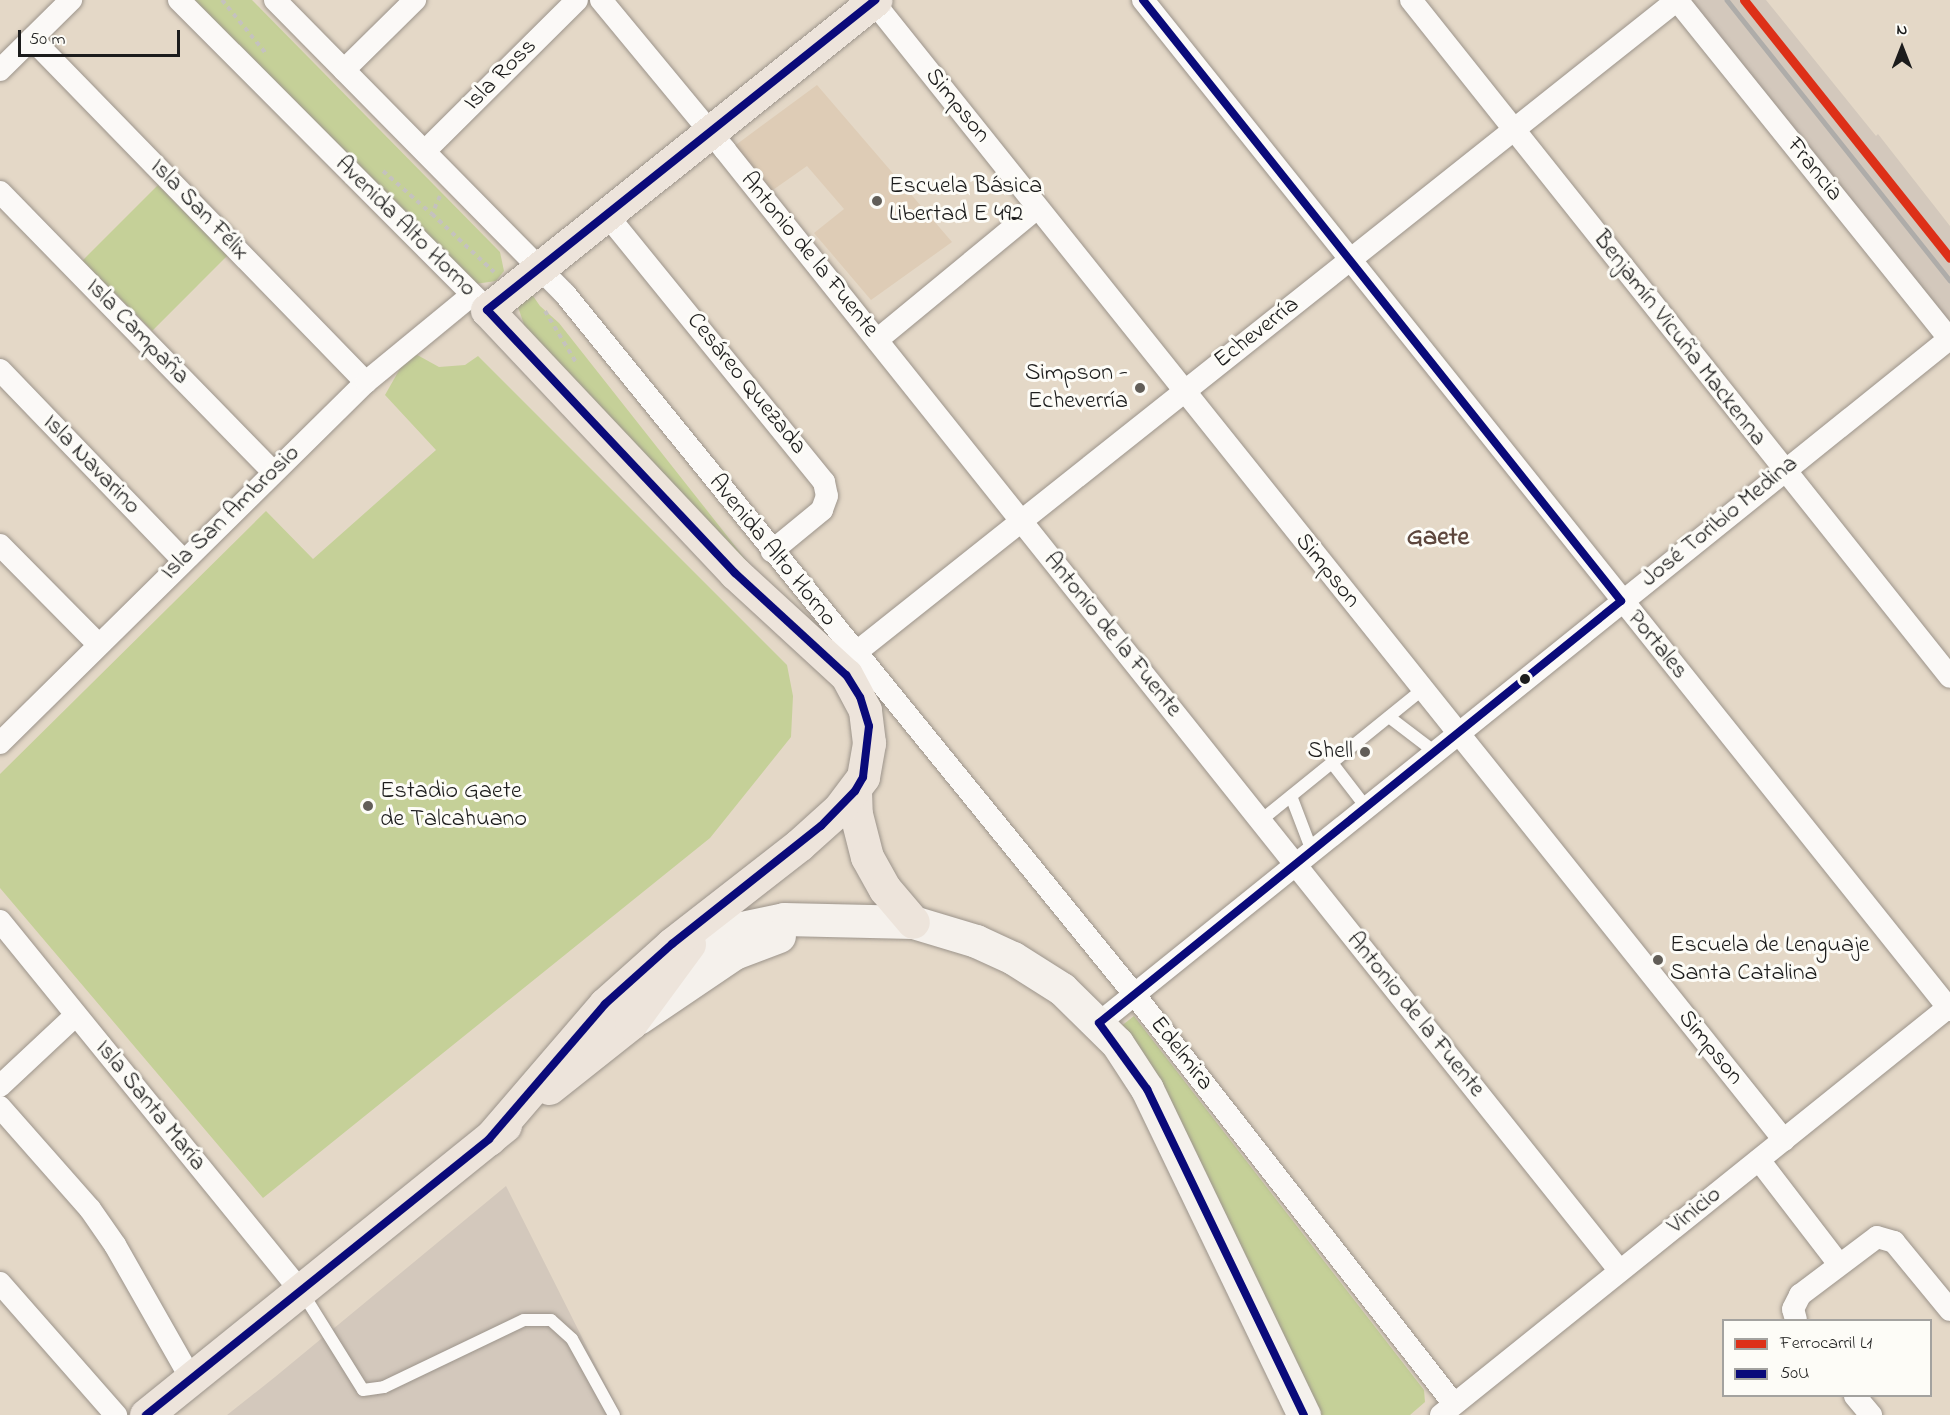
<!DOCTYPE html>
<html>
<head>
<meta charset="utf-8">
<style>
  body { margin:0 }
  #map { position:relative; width:1950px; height:1415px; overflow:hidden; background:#e4d8c7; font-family:"Indie Flower",sans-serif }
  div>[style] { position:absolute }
  .built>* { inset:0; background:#deccb6 }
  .industrial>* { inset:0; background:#d3c8bc }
  .green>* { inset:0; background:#c5d098; transform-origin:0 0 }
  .path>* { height:4px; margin-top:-2px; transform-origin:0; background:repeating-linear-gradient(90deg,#c5c2be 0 4.5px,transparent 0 9px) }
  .roads { filter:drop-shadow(0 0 2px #9c948b) drop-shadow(0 0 2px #9c948b) }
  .lane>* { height:12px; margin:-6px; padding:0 6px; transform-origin:6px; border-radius:6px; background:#fbf9f7 }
  .street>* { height:22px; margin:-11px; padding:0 11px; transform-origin:11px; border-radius:11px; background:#fbf9f7 }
  .secondary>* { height:33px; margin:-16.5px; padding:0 16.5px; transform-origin:16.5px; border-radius:16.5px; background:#f5f1ec }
  .primary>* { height:33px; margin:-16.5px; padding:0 16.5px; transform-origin:16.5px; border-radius:16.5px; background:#ede4db }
  .rail>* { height:4.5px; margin:-2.25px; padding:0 2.25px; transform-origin:2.25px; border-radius:2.25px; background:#aeaca9 }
  .bus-1>* { height:8px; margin:-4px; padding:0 4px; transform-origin:4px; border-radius:4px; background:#0a0a7a }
  .rail-1>* { height:9px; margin:-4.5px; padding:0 4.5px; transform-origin:4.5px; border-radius:4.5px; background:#dd3018 }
  .dots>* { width:16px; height:16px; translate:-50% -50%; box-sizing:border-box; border:3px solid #fdfcf7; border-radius:50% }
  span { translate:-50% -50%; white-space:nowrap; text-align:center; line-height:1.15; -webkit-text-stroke:6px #fdfcf7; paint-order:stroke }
  .street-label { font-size:24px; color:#1c1c1c }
  .poi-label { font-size:24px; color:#1c1c1c }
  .left { translate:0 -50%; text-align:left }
  .right { translate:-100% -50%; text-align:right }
  .neighbourhood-label { font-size:26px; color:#5d463d; font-weight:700 }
  .legend { position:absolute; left:1722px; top:1319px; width:210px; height:78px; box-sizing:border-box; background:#fdfcf7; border:2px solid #a3a29f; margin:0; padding:8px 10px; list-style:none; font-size:18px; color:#1c1c1c }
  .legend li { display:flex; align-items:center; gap:12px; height:30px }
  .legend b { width:30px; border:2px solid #a3a29f }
  .north { position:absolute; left:1872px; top:18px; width:60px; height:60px; -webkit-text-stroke:4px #fdfcf7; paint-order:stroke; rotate:0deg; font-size:16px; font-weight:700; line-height:24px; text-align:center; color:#1c1c1c }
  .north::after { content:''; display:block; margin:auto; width:21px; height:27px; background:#1c1c1c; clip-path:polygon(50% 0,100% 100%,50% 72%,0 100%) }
  .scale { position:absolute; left:18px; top:30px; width:162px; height:27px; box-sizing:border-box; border:3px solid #1c1c1c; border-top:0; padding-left:8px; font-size:18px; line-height:21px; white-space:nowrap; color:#1c1c1c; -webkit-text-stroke:4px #fdfcf7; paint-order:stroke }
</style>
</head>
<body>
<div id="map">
  <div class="built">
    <div style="clip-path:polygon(817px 85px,952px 242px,871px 300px,814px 233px,844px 209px,807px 166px,770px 192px,733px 147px)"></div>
  </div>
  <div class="industrial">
    <div style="clip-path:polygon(1686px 0,1766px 0,1876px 136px,1878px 134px,1950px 226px,1950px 331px)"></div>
    <div style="clip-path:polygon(506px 1186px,621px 1415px,227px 1415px,275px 1377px)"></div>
  </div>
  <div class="green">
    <div style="clip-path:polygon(189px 0,252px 0,500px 252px,504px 271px,496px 281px,475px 284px)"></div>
    <div style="left:158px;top:185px;width:99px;height:107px;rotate:45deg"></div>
    <div style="clip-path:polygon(524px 283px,540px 306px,559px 323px,769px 589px,529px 339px,518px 307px)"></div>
    <div style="clip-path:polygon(410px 351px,439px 367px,465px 365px,478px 356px,787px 665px,793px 696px,791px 737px,710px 838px,263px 1198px,0 888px,0 774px,266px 511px,313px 559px,436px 450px,385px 395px)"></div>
    <div style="clip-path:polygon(1134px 1016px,1424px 1390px,1425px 1402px,1410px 1415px,1315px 1415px,1152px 1066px,1120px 1027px)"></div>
  </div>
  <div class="path">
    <div style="left:222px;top:0;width:72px;rotate:50.6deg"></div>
    <div style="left:383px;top:171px;width:65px;rotate:41.3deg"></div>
    <div style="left:440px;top:196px;width:20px;rotate:114deg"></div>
    <div style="left:432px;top:214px;width:85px;rotate:43.1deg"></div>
    <div style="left:545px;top:311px;width:62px;rotate:58.9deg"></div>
  </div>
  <div class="roads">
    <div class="lane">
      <div style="left:1389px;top:717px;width:58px;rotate:37.3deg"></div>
      <div style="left:1332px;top:763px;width:56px;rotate:52.3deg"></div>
      <div style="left:1291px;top:796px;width:59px;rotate:69.1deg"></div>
      <div style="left:1260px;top:821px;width:208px;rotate:-39deg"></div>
      <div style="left:302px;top:1292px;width:115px;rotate:58.1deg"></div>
      <div style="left:363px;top:1390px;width:21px;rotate:-8deg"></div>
      <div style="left:384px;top:1387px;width:155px;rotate:-25.6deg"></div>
      <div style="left:524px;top:1320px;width:27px"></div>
      <div style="left:551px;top:1320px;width:28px;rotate:42deg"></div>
      <div style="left:572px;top:1339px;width:87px;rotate:61.1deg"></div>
    </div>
    <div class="street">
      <div style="left:179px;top:0;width:431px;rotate:45.1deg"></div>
      <div style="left:275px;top:0;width:413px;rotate:45.4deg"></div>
      <div style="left:565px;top:294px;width:902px;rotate:50.89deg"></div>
      <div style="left:1134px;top:994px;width:520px;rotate:52.03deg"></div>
      <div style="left:601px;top:0;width:195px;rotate:50.4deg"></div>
      <div style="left:725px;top:150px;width:1434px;rotate:51.4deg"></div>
      <div style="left:872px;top:0;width:1460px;rotate:51.34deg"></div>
      <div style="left:1143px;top:0;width:1293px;rotate:51.37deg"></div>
      <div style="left:1411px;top:0;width:865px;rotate:51.47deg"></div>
      <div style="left:1677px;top:0;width:436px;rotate:51.2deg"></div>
      <div style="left:32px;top:39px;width:479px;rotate:45.8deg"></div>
      <div style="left:0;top:70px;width:100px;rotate:-44.6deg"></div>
      <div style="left:344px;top:70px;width:100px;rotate:-44.6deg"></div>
      <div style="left:425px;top:151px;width:214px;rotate:-44.8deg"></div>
      <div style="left:0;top:192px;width:391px;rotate:45.7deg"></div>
      <div style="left:607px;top:215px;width:344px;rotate:50.9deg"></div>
      <div style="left:824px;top:482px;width:14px;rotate:78deg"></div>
      <div style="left:827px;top:496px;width:15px;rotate:110deg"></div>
      <div style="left:822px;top:510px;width:65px;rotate:140.6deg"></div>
      <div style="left:877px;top:340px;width:207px;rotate:-39.5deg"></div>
      <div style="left:0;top:370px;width:264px;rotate:46.1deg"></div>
      <div style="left:0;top:545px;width:139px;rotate:45.3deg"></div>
      <div style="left:844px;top:662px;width:1064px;rotate:-38.47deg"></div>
      <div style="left:0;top:743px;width:514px;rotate:-44.61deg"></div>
      <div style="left:366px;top:382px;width:137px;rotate:-39.4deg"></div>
      <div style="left:0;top:921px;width:476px;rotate:50.9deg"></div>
      <div style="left:1099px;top:1023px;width:1091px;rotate:-38.82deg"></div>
      <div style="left:0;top:1086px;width:104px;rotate:-43.1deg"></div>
      <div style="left:0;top:1107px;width:136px;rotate:48.6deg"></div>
      <div style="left:90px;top:1209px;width:44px;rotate:55.2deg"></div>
      <div style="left:115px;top:1245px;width:154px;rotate:60.4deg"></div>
      <div style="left:1759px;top:1160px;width:130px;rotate:52.5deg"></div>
      <div style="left:0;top:1283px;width:176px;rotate:48.7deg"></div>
      <div style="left:1796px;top:1320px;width:11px;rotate:-105deg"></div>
      <div style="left:1793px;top:1309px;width:16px;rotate:-63deg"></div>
      <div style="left:1800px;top:1295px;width:96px;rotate:-37deg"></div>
      <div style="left:1877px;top:1237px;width:18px;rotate:16deg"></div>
      <div style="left:1894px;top:1242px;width:88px;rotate:50.5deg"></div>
      <div style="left:1855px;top:1396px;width:25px;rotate:50deg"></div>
      <div style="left:1441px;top:1415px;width:653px;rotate:-38.78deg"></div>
    </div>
    <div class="secondary">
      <div style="left:666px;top:958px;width:63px;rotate:-24.5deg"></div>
      <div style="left:723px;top:932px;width:62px;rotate:-12deg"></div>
      <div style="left:784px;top:919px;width:129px;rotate:1.3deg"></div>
      <div style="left:913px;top:922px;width:66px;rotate:16.8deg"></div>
      <div style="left:976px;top:941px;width:41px;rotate:24.7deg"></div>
      <div style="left:1013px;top:958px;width:58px;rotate:32.3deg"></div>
      <div style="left:1062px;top:989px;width:77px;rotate:44.5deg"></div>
      <div style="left:1117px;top:1043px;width:55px;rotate:56.9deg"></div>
      <div style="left:1147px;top:1089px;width:362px;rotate:64.3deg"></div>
      <div style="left:638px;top:1018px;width:116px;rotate:-34.1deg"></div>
      <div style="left:734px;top:953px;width:48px;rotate:-20.7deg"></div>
    </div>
    <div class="primary">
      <div style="left:855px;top:791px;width:23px;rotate:88deg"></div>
      <div style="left:856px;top:814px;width:44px;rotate:75.7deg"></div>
      <div style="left:867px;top:857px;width:37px;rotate:61deg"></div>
      <div style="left:885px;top:889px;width:43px;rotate:49.7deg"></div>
      <div style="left:549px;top:1088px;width:105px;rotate:-38.4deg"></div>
      <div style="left:631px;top:1023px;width:98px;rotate:-53.7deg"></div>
      <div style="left:489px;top:1139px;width:178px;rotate:-49.3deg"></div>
      <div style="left:605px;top:1004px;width:90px;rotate:-41.8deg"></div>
      <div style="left:672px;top:944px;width:161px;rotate:-37.9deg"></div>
      <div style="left:799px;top:845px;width:54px;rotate:-42deg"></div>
      <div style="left:839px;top:809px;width:40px;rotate:-53deg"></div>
      <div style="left:863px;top:777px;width:35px;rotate:-80deg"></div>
      <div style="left:869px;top:743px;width:33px;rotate:-97deg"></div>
      <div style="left:865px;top:710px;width:40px;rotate:-118deg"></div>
      <div style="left:846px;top:675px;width:151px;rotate:-137.4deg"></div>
      <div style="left:735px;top:573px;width:361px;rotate:-133.3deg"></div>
      <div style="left:487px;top:310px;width:497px;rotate:-38.6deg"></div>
      <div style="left:146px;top:1415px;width:461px;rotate:-38.9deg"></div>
    </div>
  </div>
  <div class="rail">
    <div style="left:1727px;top:0;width:358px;rotate:51.5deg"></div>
  </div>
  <div class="bus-1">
    <div style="left:1143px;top:0;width:768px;rotate:51.5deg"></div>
    <div style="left:1621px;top:601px;width:671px;rotate:141.05deg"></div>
    <div style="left:1099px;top:1023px;width:82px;rotate:54deg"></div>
    <div style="left:1147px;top:1089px;width:362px;rotate:64.3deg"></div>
    <div style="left:146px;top:1415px;width:440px;rotate:-38.8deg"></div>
    <div style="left:489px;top:1139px;width:178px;rotate:-49.3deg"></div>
    <div style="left:605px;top:1004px;width:90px;rotate:-41.8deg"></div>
    <div style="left:672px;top:944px;width:190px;rotate:-38.4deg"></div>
    <div style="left:821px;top:826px;width:49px;rotate:-45.8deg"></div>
    <div style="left:855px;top:791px;width:16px;rotate:-60deg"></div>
    <div style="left:863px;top:777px;width:51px;rotate:-83.3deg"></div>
    <div style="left:869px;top:726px;width:30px;rotate:-107deg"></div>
    <div style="left:860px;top:697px;width:26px;rotate:-122deg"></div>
    <div style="left:846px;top:675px;width:151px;rotate:-137.4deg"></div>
    <div style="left:735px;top:573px;width:361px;rotate:-133.3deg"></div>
    <div style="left:487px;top:310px;width:497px;rotate:-38.6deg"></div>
  </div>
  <div class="rail-1">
    <div style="left:1744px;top:0;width:330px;rotate:51.4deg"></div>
  </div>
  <div class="dots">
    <div style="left:877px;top:201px;background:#625e58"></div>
    <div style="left:1140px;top:388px;background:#625e58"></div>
    <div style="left:1525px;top:679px;background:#1c1c1c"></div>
    <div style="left:1365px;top:752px;background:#625e58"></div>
    <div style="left:368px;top:806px;background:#625e58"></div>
    <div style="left:1658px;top:960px;background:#625e58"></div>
  </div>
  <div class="street-label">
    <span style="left:501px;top:75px;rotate:-45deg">Isla Ross</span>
    <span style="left:957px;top:106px;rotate:51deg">Simpson</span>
    <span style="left:1814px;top:170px;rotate:51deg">Francia</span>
    <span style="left:199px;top:210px;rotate:46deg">Isla San Félix</span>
    <span style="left:405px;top:227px;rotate:45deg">Avenida Alto Horno</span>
    <span style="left:809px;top:255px;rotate:51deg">Antonio de la Fuente</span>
    <span style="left:137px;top:332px;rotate:46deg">Isla Campaña</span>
    <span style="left:1257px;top:333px;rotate:-38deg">Echeverría</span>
    <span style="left:1679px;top:339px;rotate:52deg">Benjamín Vicuña Mackenna</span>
    <span style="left:746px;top:384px;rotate:51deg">Cesáreo Quezada</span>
    <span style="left:91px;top:465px;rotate:46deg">Isla Navarino</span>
    <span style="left:231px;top:513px;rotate:-44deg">Isla San Ambrosio</span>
    <span style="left:1720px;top:522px;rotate:-39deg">José Toribio Medina</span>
    <span style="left:772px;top:551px;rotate:51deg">Avenida Alto Horno</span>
    <span style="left:1327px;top:571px;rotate:51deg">Simpson</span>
    <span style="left:1112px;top:635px;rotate:51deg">Antonio de la Fuente</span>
    <span style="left:1657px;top:645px;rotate:51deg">Portales</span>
    <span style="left:1415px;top:1015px;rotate:51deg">Antonio de la Fuente</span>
    <span style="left:1710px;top:1048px;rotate:51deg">Simpson</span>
    <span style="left:1181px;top:1054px;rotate:52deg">Edelmira</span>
    <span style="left:150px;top:1106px;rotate:51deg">Isla Santa María</span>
    <span style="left:1695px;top:1211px;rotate:-39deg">Vinicio</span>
  </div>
  <div class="poi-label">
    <span class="left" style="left:889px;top:201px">Escuela Básica<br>Libertad E 492</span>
    <span class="right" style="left:1128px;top:388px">Simpson -<br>Echeverría</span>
    <span class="right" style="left:1353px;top:752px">Shell</span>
    <span class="left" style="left:380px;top:806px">Estadio Gaete<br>de Talcahuano</span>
    <span class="left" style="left:1670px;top:960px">Escuela de Lenguaje<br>Santa Catalina</span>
  </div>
  <div class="neighbourhood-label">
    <span style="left:1438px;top:539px">Gaete</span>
  </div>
  <ul class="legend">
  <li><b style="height:8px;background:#dd3018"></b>Ferrocarril L1</li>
  <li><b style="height:8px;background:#0a0a7a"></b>50U</li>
  </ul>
  <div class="north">N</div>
  <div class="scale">50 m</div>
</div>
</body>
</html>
